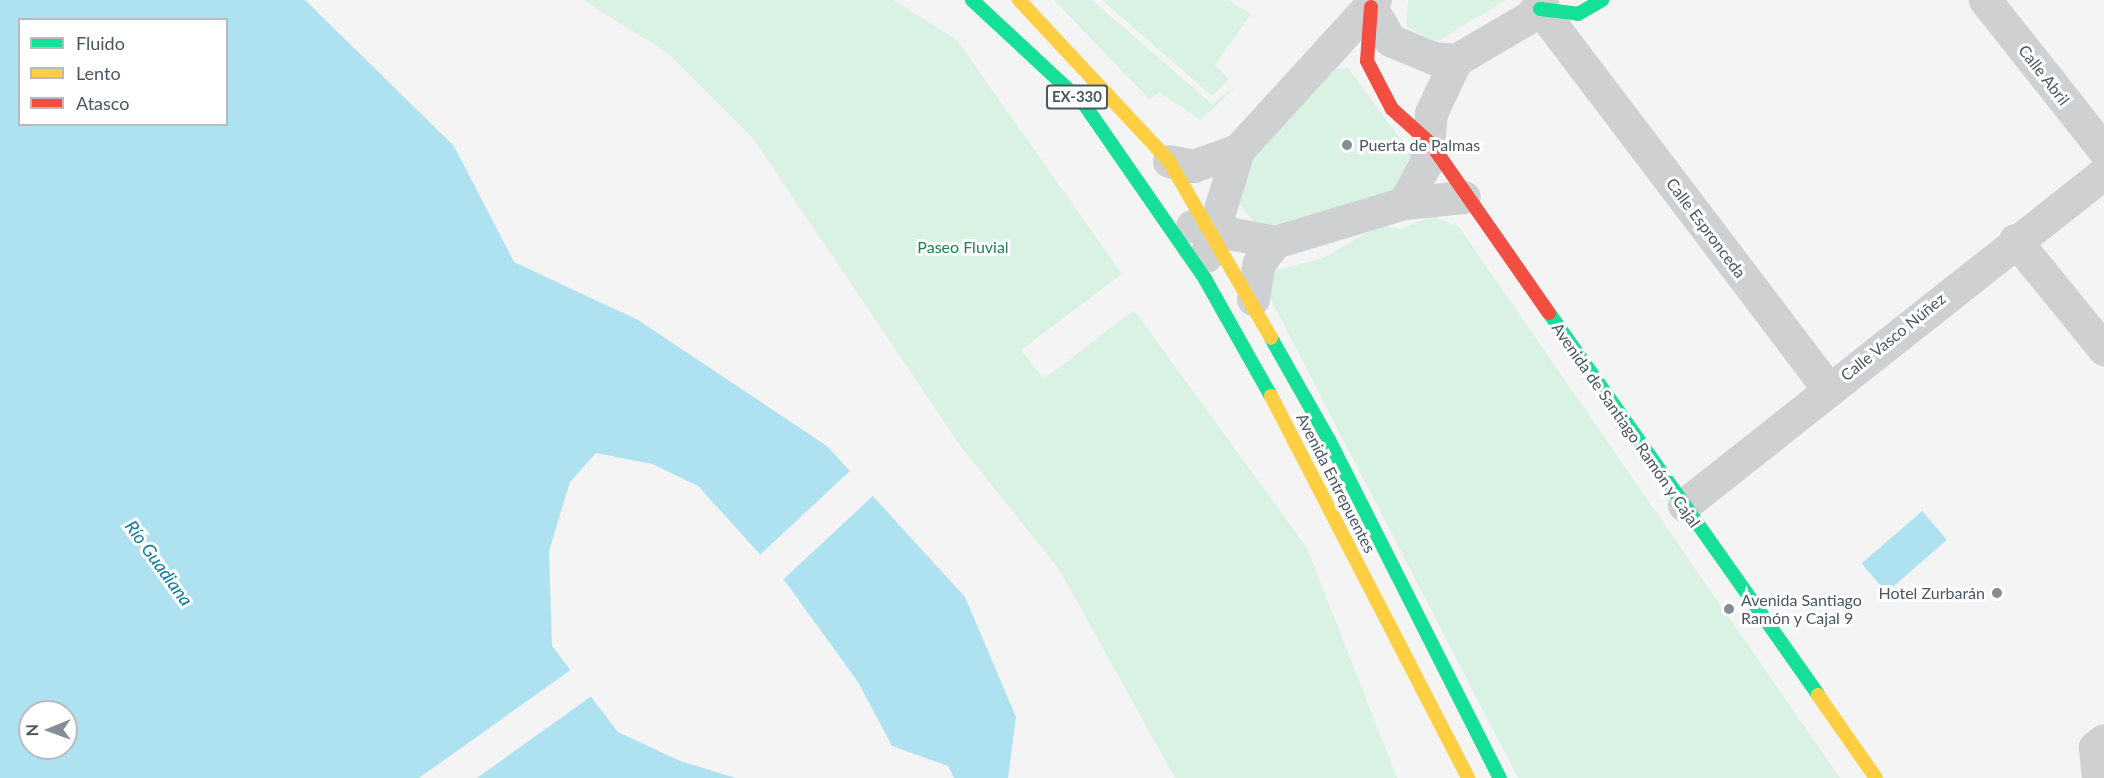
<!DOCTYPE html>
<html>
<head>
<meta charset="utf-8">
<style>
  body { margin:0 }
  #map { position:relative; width:2104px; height:778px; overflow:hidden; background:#f4f4f4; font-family:Lato,sans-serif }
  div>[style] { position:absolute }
  .green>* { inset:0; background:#d9f2e3 }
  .water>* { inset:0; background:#aee2f0; transform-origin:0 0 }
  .pier>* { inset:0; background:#f4f4f4; transform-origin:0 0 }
  .street>* { height:33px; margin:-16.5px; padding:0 16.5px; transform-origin:16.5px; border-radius:16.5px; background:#ced0d2 }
  .fast>* { height:14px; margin:-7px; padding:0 7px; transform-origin:7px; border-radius:7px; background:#16e098 }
  .slow>* { height:14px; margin:-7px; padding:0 7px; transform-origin:7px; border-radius:7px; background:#ffcf43 }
  .jam>* { height:14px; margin:-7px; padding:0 7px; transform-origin:7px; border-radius:7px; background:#f24e42 }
  .dots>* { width:16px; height:16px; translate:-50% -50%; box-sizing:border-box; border:3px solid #fff; border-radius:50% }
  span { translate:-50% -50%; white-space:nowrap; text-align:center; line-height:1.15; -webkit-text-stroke:6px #fff; paint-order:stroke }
  .shield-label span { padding:2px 4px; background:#fff; border:2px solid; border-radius:4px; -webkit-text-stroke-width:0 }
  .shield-label { font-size:15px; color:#4a5661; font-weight:700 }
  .street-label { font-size:16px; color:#4a5661 }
  .poi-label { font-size:16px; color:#4a5661 }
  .left { translate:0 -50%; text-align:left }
  .right { translate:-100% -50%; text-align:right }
  .park-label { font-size:16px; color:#17864f }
  .water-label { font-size:18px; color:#0c7c9b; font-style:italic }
  .legend { position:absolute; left:18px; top:18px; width:210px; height:108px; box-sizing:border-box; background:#fff; border:2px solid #b7bbc0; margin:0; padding:8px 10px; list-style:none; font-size:18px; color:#4a5661 }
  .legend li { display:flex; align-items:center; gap:12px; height:30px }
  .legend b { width:30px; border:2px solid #b7bbc0 }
  .north { position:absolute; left:18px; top:700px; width:60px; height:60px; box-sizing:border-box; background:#fff; border:2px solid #b7bbc0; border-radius:50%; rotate:269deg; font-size:16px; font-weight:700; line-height:24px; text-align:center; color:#4a5661 }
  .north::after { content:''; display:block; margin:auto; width:21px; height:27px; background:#868d94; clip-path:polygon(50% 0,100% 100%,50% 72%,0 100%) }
</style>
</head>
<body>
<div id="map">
  <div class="green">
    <div style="clip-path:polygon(583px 0,894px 0,957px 40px,1122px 274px,1021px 350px,1044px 379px,1134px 310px,1307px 548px,1397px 778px,1175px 778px,1059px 569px,959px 444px,752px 137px,669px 54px)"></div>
    <div style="clip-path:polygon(1054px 0,1092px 0,1212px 104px,1236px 86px,1201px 120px,1159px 92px,1150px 100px)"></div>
    <div style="clip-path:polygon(1102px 0,1229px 0,1251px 14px,1215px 65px,1229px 79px,1212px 96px)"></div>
    <div style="clip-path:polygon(1408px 0,1506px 0,1436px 42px,1406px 26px)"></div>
    <div style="clip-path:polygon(1348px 68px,1413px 156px,1403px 187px,1289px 227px,1254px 223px,1239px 203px,1242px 170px,1328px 69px)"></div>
    <div style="clip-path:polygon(1433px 216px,1459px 227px,1840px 778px,1518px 778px,1268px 294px,1272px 271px,1323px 258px,1380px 225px,1400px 229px)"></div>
  </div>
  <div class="water">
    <div style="clip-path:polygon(evenodd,0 0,305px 0,454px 146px,514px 262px,638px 320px,827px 446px,965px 597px,1016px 717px,1008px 778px,954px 778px,948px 766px,892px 746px,858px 682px,787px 584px,698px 486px,652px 464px,596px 453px,570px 482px,549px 551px,552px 646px,618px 732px,680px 761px,736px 778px,0 778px,0 0,20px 20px,226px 20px,226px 124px,20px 124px,20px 20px,0 0,30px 712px,66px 712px,66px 748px,30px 748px,30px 712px)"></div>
    <div style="left:1922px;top:511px;width:38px;height:80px;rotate:49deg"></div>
  </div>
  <div class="pier">
    <div style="left:852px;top:469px;width:34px;height:129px;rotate:47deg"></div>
    <div style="clip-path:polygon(572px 669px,593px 695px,477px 778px,419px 778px)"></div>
  </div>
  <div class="street">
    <div style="left:1985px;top:0;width:191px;rotate:51.6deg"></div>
    <div style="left:1371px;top:7px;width:38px;rotate:60deg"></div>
    <div style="left:1390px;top:40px;width:47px;rotate:22.7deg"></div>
    <div style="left:1433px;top:58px;width:23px;rotate:5deg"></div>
    <div style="left:1456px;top:60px;width:87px;rotate:-30.4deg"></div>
    <div style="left:1531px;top:16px;width:19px;rotate:-55deg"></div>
    <div style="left:1540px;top:9px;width:477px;rotate:52.8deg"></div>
    <div style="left:1169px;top:161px;width:25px;rotate:12deg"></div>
    <div style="left:1193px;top:166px;width:48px;rotate:-19.6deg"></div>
    <div style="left:1404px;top:203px;width:46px;rotate:-61.2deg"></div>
    <div style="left:1426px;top:163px;width:50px;rotate:-84.3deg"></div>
    <div style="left:1431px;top:113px;width:59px;rotate:-64.7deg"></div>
    <div style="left:1192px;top:226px;width:85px;rotate:10.9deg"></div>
    <div style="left:1275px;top:242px;width:135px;rotate:-16.8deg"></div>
    <div style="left:1404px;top:203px;width:60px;rotate:-5.7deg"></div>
    <div style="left:2015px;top:240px;width:141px;rotate:50.8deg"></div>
    <div style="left:1206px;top:256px;width:111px;rotate:-73.2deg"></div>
    <div style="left:1238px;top:150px;width:203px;rotate:-47.6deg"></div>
    <div style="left:1253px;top:299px;width:36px;rotate:-81deg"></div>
    <div style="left:1259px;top:263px;width:26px;rotate:-53deg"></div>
    <div style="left:1684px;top:505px;width:535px;rotate:-38.33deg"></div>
    <div style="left:2098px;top:778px;width:31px;rotate:-96deg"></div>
    <div style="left:2095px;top:747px;width:11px;rotate:-38deg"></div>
  </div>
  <div class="fast">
    <div style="left:972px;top:0;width:153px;rotate:42.9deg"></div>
    <div style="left:1084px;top:104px;width:213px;rotate:55.3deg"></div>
    <div style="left:1205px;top:279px;width:134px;rotate:60.6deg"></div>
    <div style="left:1540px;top:9px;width:38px;rotate:7deg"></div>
    <div style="left:1578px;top:14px;width:28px;rotate:-30deg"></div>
    <div style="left:1549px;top:313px;width:467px;rotate:54.8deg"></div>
    <div style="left:1271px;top:338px;width:117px;rotate:60.4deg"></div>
    <div style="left:1329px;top:440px;width:379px;rotate:63.2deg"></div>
  </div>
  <div class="slow">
    <div style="left:1019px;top:0;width:220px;rotate:47deg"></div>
    <div style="left:1169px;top:161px;width:204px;rotate:60deg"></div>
    <div style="left:1271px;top:396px;width:430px;rotate:62.7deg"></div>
    <div style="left:1818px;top:695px;width:101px;rotate:55.1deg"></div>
  </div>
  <div class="jam">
    <div style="left:1371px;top:7px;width:54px;rotate:94.2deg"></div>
    <div style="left:1367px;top:61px;width:54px;rotate:62.5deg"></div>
    <div style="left:1392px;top:109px;width:52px;rotate:41.9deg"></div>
    <div style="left:1431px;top:144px;width:206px;rotate:55.1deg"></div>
  </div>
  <div class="dots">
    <div style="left:1347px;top:145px;background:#868d94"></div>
    <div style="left:1997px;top:593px;background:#868d94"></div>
    <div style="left:1729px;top:609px;background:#868d94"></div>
  </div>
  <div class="shield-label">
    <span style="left:1077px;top:97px">EX-330</span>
  </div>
  <div class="street-label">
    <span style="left:2044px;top:75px;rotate:52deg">Calle Abril</span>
    <span style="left:1706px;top:228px;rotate:53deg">Calle Espronceda</span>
    <span style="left:1893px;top:337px;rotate:-39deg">Calle Vasco Núñez</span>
    <span style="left:1626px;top:425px;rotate:55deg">Avenida de Santiago Ramón y Cajal</span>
    <span style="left:1336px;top:483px;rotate:63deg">Avenida Entrepuentes</span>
  </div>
  <div class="poi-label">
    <span class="left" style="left:1359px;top:145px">Puerta de Palmas</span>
    <span class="right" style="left:1985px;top:593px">Hotel Zurbarán</span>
    <span class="left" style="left:1741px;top:609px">Avenida Santiago<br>Ramón y Cajal 9</span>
  </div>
  <div class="park-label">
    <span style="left:963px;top:247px">Paseo Fluvial</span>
  </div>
  <div class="water-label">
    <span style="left:159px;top:563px;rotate:54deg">Río Guadiana</span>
  </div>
  <ul class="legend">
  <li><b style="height:8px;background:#16e098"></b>Fluido</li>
  <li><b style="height:8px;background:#ffcf43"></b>Lento</li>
  <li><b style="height:8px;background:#f24e42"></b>Atasco</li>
  </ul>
  <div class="north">N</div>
</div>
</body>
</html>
